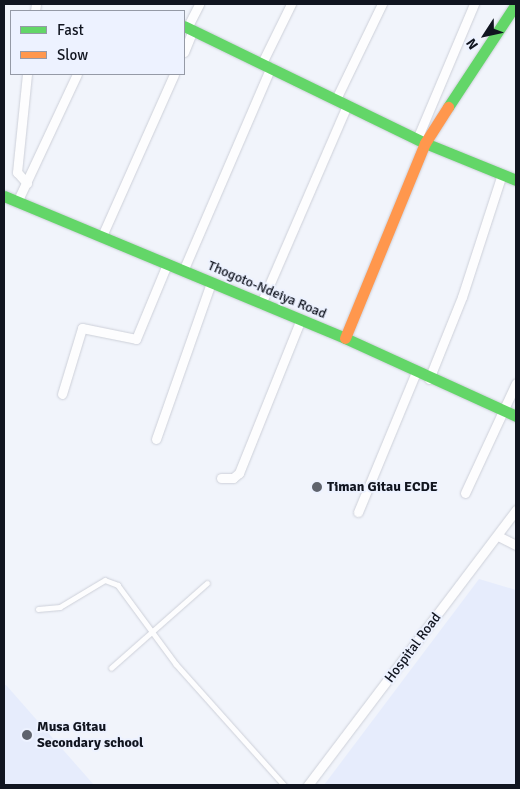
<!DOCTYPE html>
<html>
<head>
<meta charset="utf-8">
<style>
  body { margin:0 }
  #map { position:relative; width:520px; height:789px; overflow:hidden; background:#f1f4fb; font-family:Signika,sans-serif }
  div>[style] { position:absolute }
  .built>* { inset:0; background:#e6ecfc }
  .roads { filter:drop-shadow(0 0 1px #cdd0d9) drop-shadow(0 0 1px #cdd0d9) }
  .lane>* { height:4.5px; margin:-2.25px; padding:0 2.25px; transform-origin:2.25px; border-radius:2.25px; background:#fdfdfe }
  .street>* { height:9px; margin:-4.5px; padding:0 4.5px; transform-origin:4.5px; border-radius:4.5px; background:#fdfdfe }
  .fast>* { height:11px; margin:-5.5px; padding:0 5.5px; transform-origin:5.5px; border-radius:5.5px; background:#63d668 }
  .slow>* { height:11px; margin:-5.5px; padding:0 5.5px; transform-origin:5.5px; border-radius:5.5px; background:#ff974d }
  .dots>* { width:14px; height:14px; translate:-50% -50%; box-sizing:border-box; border:2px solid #edf2ff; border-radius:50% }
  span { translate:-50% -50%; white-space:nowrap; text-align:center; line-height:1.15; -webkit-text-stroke:4px #edf2ff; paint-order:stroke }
  .street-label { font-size:14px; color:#111520 }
  .poi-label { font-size:14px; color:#111520; font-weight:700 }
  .left { translate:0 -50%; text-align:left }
  .frame { position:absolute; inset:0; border:5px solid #111520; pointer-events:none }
  .legend { position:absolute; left:10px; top:10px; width:175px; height:65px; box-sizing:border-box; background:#edf2ff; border:1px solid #959aa6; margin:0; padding:6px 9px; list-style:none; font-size:15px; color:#111520 }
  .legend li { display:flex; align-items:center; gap:10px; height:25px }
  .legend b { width:25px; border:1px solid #959aa6 }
  .north { position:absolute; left:460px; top:10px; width:50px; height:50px; -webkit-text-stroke:4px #edf2ff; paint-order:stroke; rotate:235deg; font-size:14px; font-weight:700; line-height:20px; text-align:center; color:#111520 }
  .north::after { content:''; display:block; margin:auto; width:18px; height:22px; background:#111520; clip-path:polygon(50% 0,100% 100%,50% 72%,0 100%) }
</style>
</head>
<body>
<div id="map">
  <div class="built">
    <div style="clip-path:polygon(479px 579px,516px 590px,516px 785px,324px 785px)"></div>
    <div style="clip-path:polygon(4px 685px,6px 685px,94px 785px,4px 785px)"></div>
  </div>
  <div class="roads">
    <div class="lane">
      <div style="left:38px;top:609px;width:22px;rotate:-5deg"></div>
      <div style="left:60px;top:607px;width:52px;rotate:-31deg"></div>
      <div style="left:105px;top:580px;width:14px;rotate:21deg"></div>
      <div style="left:118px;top:585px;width:98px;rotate:53.7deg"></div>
      <div style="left:176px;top:664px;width:162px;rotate:48.2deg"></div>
      <div style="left:111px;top:668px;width:128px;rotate:-41.5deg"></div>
    </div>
    <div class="street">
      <div style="left:35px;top:11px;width:7px;rotate:-82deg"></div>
      <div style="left:187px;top:28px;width:27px;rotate:-63deg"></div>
      <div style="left:184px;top:52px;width:24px;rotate:-68deg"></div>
      <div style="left:262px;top:63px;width:66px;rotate:-63.8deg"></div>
      <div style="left:27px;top:74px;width:99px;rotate:95.8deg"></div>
      <div style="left:17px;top:172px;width:15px;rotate:48deg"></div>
      <div style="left:336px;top:99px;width:106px;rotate:-64.2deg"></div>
      <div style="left:417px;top:139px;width:147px;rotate:-67.1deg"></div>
      <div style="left:18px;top:200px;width:139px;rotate:-64.9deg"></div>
      <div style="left:102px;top:236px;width:177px;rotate:-66deg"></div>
      <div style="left:183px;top:271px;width:222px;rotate:-66.7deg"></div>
      <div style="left:261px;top:304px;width:217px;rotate:-66.6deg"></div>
      <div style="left:429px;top:379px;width:88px;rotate:-68.1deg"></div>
      <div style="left:462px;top:297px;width:129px;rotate:-72deg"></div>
      <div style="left:62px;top:394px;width:69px;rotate:-73.1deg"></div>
      <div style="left:82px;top:328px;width:55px;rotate:11.5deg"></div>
      <div style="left:136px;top:339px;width:81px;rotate:-67.5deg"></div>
      <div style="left:156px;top:439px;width:165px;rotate:-70.6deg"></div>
      <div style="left:221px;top:478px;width:12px"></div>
      <div style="left:233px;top:478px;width:8px;rotate:-40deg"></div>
      <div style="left:239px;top:473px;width:164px;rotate:-68.1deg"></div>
      <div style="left:465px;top:493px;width:121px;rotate:-65.1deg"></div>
      <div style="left:358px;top:512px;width:152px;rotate:-67.5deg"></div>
      <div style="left:498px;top:536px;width:20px;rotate:27deg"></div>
      <div style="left:308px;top:785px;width:345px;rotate:-52.9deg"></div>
    </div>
    <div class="fast">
      <div style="left:184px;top:26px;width:268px;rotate:25.9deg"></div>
      <div style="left:425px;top:143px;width:98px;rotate:22.1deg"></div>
      <div style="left:448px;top:107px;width:123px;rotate:-56.6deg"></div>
      <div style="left:4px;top:196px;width:369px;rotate:22.6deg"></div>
      <div style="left:345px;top:338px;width:188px;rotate:24.5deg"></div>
    </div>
    <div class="slow">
      <div style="left:345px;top:338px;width:211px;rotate:-67.7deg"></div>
      <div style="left:425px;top:143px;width:43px;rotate:-57.4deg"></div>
    </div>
  </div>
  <div class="dots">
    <div style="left:317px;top:487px;background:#5f636d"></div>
    <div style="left:27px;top:735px;background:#5f636d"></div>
  </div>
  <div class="street-label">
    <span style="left:267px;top:290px;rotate:23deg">Thogoto-Ndeiya Road</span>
    <span style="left:413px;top:648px;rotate:-53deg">Hospital Road</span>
  </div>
  <div class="poi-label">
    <span class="left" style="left:327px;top:487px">Timan Gitau ECDE</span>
    <span class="left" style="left:37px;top:735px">Musa Gitau<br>Secondary school</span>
  </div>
  <div class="frame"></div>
  <ul class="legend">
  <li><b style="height:6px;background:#63d668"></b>Fast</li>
  <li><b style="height:6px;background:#ff974d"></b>Slow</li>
  </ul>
  <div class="north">N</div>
</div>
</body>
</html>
